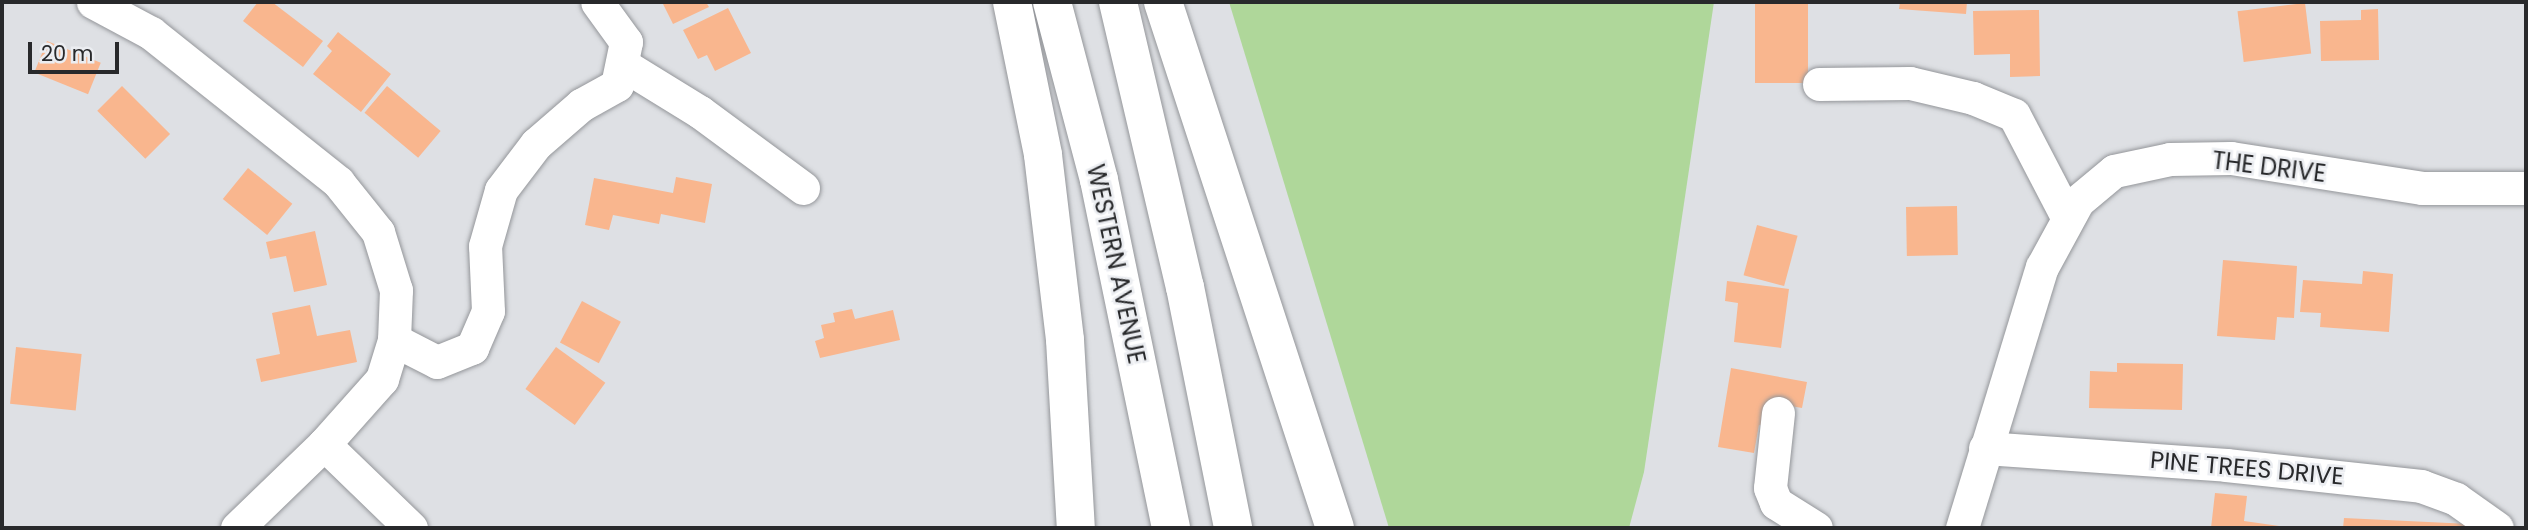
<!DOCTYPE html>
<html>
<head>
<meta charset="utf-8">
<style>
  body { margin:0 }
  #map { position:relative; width:2528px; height:530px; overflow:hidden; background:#dee0e4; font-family:Poppins,sans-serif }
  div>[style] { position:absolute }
  .green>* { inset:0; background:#afd79a }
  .building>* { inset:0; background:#f9b68e; transform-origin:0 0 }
  .roads { filter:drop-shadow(0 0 2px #94969a) drop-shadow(0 0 2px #94969a) }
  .minor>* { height:33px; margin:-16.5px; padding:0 16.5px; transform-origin:16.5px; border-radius:16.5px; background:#fff }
  .highway>* { height:38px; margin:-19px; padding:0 19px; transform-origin:19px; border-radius:19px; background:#fff }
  span { translate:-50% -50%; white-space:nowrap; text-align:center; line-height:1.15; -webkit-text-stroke:5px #ebedf1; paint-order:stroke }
  .street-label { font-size:24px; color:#28292b }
  .frame { position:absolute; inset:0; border:4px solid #28292b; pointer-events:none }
  .scale { position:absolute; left:28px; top:42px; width:91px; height:32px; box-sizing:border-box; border:4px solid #28292b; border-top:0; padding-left:9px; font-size:21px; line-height:24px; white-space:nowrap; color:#28292b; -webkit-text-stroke:5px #ebedf1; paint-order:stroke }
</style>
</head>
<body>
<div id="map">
  <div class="green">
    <div style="clip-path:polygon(1229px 2px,1714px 2px,1644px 472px,1629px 528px,1389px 528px)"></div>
  </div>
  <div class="building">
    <div style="clip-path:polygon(258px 2px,272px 2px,323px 41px,303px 67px,243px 21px)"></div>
    <div style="clip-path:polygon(662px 2px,706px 2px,709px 7px,673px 24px)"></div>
    <div style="clip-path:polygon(1900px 2px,1967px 2px,1966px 14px,1899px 9px)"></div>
    <div style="left:2305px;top:3px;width:51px;height:68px;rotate:83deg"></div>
    <div style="left:1755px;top:4px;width:53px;height:79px"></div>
    <div style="clip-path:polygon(728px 8px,751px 53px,715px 71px,707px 55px,698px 59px,683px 30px)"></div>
    <div style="clip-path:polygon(2378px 9px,2379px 60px,2321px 61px,2320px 21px,2361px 20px,2361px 10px)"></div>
    <div style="clip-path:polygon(2039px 10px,2040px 76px,2010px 77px,2010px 54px,1974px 55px,1973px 11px)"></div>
    <div style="clip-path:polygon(338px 32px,391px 74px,361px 112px,313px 74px,332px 51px,327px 46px)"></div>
    <div style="left:47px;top:41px;width:58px;height:34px;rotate:22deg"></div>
    <div style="left:122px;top:86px;width:68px;height:35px;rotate:45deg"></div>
    <div style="left:387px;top:86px;width:70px;height:35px;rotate:40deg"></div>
    <div style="left:248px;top:168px;width:57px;height:40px;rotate:39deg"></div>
    <div style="clip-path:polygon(676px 177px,712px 184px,705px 223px,661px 214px,659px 224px,613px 215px,609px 230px,585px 225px,594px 178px,673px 193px)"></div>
    <div style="left:1957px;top:206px;width:49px;height:51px;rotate:89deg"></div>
    <div style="left:1757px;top:225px;width:42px;height:52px;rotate:15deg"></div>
    <div style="clip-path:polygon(315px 231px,327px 285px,294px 292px,286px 256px,270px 259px,266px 242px)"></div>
    <div style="clip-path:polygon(2223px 260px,2297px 266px,2294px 318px,2277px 317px,2275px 340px,2217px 336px)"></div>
    <div style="clip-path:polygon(2363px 271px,2393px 274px,2389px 332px,2320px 327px,2321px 313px,2300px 312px,2303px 280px,2362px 284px)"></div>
    <div style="clip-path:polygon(1727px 281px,1789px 289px,1781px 348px,1734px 342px,1738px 303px,1725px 301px)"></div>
    <div style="left:582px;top:301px;width:44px;height:47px;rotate:28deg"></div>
    <div style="clip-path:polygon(310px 305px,317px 336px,350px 330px,357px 362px,261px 382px,256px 359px,280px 354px,272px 313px)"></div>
    <div style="clip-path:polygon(852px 309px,855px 319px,893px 310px,900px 340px,820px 358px,815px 341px,824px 338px,821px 325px,835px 322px,833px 313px)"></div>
    <div style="left:16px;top:347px;width:66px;height:57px;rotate:6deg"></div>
    <div style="left:556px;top:347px;width:61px;height:52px;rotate:36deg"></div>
    <div style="clip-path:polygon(2117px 363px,2183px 364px,2182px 410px,2089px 408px,2090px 371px,2117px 372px)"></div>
    <div style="clip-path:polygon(1731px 368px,1807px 382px,1802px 408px,1774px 403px,1770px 427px,1759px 425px,1754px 453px,1718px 447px)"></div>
    <div style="clip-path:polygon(2215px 493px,2247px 496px,2244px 521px,2293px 528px,2211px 528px)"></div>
    <div style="clip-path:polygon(2344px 518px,2470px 524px,2469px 528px,2343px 528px)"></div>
  </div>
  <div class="roads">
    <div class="minor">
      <div style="left:93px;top:2px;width:66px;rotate:28.1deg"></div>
      <div style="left:151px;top:33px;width:239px;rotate:38.5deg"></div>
      <div style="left:338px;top:182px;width:64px;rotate:51.3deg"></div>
      <div style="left:378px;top:232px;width:61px;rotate:72.8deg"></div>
      <div style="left:396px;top:290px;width:50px;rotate:92.3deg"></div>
      <div style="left:394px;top:340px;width:41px;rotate:107.1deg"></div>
      <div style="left:382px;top:379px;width:87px;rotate:131.7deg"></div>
      <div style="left:324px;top:444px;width:121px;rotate:136deg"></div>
      <div style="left:622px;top:64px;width:92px;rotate:31.6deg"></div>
      <div style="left:700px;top:112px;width:128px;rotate:36.4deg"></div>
      <div style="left:1819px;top:84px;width:91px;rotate:-0.6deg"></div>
      <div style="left:1910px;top:83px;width:65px;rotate:13.4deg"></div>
      <div style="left:1973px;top:98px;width:44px;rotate:22.5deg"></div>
      <div style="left:2014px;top:115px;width:115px;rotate:62.5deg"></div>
      <div style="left:394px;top:340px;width:48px;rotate:27.1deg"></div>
      <div style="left:437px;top:362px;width:38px;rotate:-22deg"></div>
      <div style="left:472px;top:348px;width:40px;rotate:-66.6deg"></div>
      <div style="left:488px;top:311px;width:65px;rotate:-92.6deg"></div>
      <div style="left:485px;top:246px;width:58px;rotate:-74.1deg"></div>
      <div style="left:501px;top:190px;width:58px;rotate:-52.7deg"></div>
      <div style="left:536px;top:144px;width:60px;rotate:-40.9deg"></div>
      <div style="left:581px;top:105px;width:41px;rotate:-29.1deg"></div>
      <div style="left:617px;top:85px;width:44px;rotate:-78.2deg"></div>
      <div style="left:626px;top:42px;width:49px;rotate:-125.9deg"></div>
      <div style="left:1778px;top:413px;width:75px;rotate:96.1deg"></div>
      <div style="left:1770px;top:488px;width:16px;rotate:68deg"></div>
      <div style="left:1776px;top:503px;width:47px;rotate:32deg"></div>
      <div style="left:324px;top:444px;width:121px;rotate:44deg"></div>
      <div style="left:1985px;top:448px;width:242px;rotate:4deg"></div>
      <div style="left:2226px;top:465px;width:196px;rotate:6.1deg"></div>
      <div style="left:2421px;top:486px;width:37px;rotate:20deg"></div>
      <div style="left:2456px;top:499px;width:50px;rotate:35.3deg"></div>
      <div style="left:1962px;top:528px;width:273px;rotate:-73deg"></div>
      <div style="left:2042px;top:267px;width:75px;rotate:-61.4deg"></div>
      <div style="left:2078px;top:201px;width:47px;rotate:-39.8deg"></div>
      <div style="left:2114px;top:171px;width:57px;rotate:-12.1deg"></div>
      <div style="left:2170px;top:159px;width:61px;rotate:-0.9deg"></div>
      <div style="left:2231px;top:158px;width:193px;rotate:8.9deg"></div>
      <div style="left:2422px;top:188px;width:104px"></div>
    </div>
    <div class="highway">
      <div style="left:1012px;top:2px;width:156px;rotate:78.5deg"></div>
      <div style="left:1043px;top:155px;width:186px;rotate:83.2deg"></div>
      <div style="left:1065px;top:340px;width:188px;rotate:86.7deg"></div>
      <div style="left:1052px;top:2px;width:184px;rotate:75.2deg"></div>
      <div style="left:1099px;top:180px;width:355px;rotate:78.3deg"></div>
      <div style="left:1118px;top:2px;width:293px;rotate:76.8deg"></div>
      <div style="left:1185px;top:287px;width:246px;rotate:78.7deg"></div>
      <div style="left:1163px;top:2px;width:553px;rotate:71.89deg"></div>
    </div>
  </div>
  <div class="street-label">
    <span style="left:2269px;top:167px;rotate:7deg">THE DRIVE</span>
    <span style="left:1116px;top:264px;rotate:78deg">WESTERN AVENUE</span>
    <span style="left:2247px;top:468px;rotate:5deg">PINE TREES DRIVE</span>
  </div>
  <div class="frame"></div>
  <div class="scale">20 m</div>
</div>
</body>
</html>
